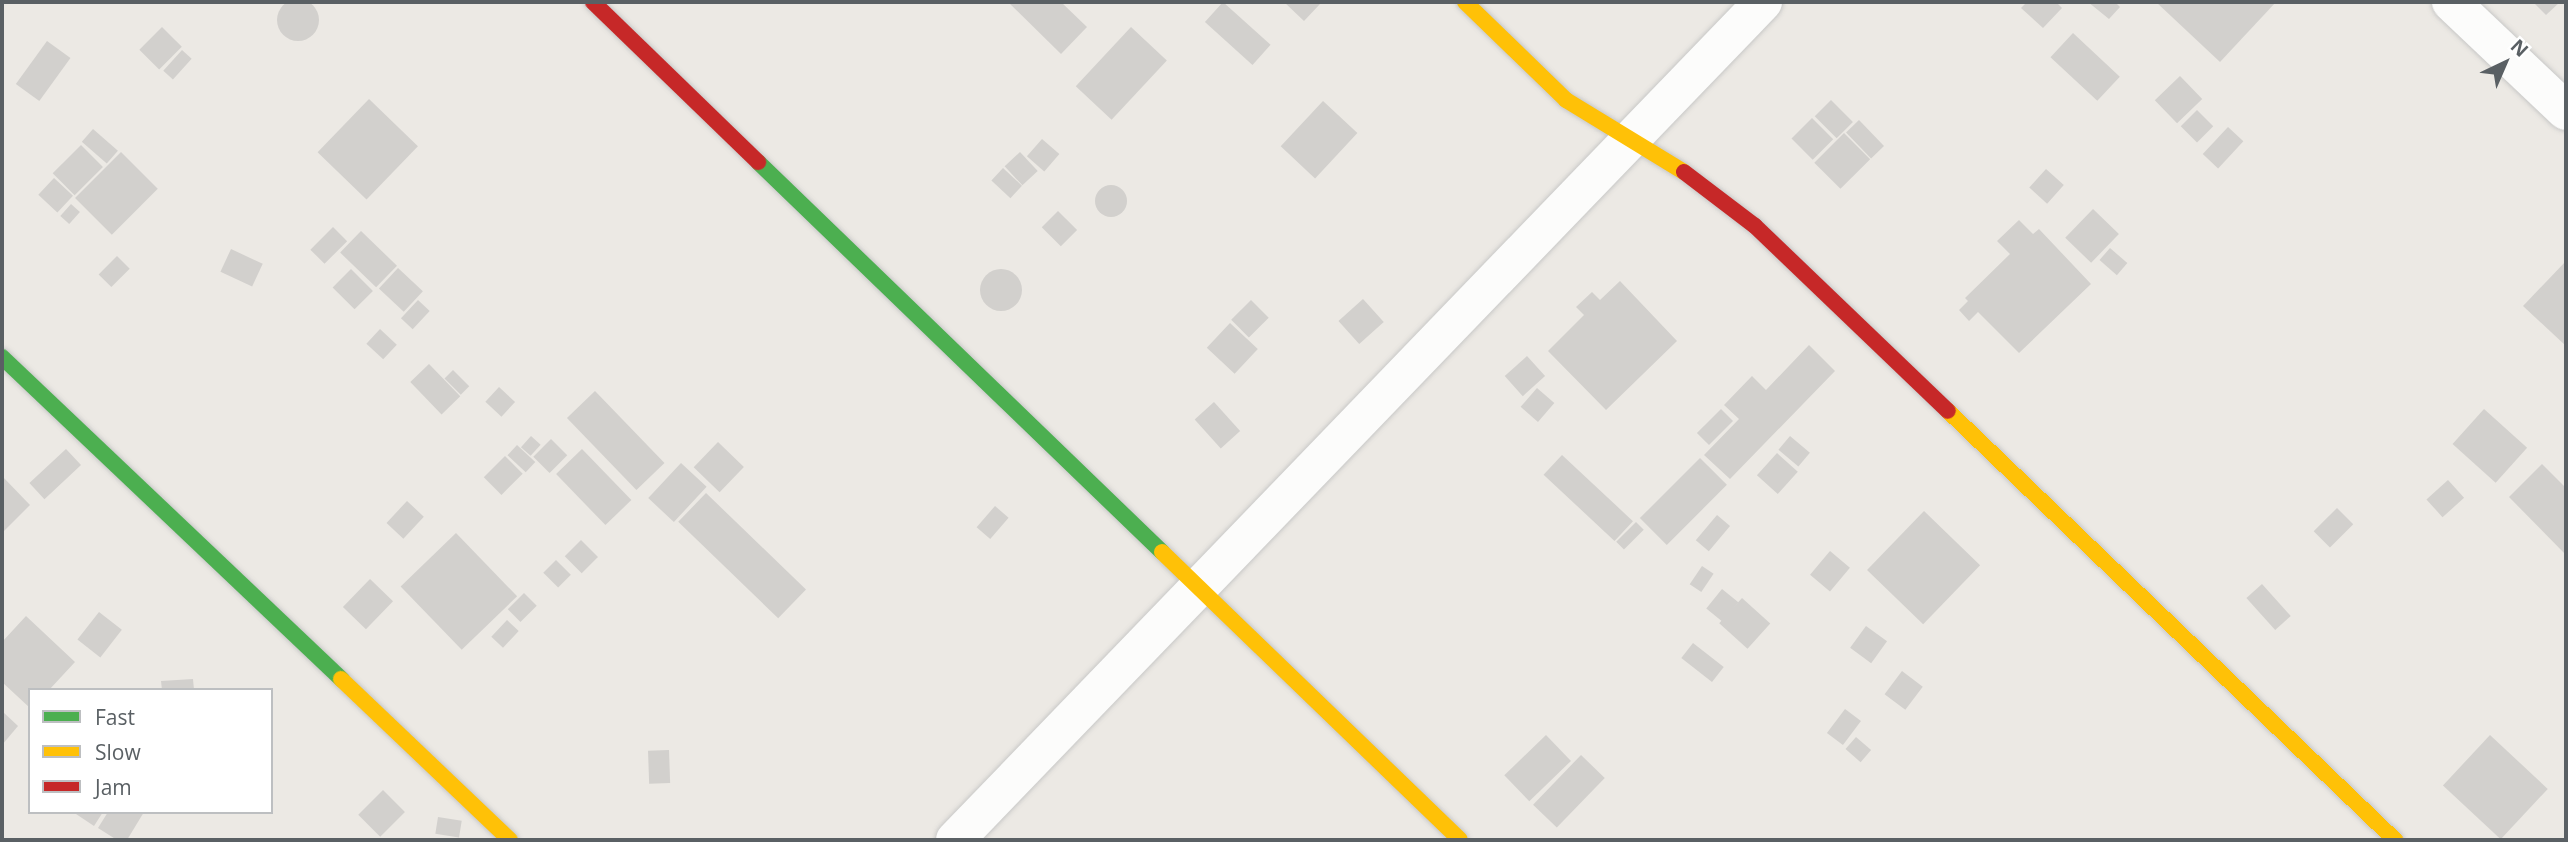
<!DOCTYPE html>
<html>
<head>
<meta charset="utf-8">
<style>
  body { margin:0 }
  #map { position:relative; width:2568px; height:842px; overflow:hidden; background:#ece9e4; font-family:"Open Sans",sans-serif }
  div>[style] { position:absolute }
  .building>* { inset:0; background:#d2d0cd; transform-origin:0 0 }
  .round { border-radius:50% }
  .roads { filter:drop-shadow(0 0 2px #c8c8c7) drop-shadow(0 0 2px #c8c8c7) }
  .street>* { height:38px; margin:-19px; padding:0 19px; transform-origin:19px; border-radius:19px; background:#fcfcfb }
  .fast>* { height:16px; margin:-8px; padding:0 8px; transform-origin:8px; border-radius:8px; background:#4caf50 }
  .slow>* { height:16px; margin:-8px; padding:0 8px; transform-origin:8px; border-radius:8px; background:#ffc107 }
  .jam>* { height:16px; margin:-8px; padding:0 8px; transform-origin:8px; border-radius:8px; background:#c62828 }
  span { translate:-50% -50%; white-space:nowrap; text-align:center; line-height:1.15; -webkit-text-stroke:5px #fff; paint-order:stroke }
  .frame { position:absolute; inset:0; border:4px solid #5a6064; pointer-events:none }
  .legend { position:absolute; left:28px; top:688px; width:245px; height:126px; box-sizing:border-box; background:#fff; border:2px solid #bdbfc1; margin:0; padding:9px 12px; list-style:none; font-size:21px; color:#5a6064 }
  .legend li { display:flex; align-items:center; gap:14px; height:35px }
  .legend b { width:35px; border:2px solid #bdbfc1 }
  .north { position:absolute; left:2470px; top:28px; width:70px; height:70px; -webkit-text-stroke:5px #fff; paint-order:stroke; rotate:44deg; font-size:19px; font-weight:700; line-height:28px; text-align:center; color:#5a6064 }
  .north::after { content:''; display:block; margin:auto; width:24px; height:32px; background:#5a6064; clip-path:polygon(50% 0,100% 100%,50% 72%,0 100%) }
</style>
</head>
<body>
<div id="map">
  <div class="building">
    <div class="round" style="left:277px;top:-1px;width:42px;height:42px"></div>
    <div style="clip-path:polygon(1008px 2px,1061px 2px,1087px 27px,1061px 54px)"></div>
    <div style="left:1223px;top:2px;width:64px;height:27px;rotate:42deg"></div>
    <div style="clip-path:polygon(1284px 2px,1317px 2px,1320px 4px,1304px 21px)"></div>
    <div style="clip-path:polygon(2027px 2px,2056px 2px,2062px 8px,2043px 28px,2021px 8px)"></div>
    <div style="clip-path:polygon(2088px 2px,2115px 2px,2120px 7px,2109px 19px)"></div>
    <div style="clip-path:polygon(2156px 2px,2276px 2px,2220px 62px)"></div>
    <div style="clip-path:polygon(2533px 2px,2560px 2px,2546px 15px)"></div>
    <div style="left:162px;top:27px;width:28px;height:32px;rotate:45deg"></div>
    <div style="left:1131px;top:27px;width:49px;height:81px;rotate:43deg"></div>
    <div style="left:2073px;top:33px;width:64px;height:33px;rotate:43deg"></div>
    <div style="left:47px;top:41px;width:29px;height:53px;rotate:36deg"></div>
    <div style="left:182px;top:50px;width:13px;height:28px;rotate:42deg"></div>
    <div style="left:2180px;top:76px;width:32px;height:35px;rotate:46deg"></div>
    <div style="left:369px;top:99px;width:68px;height:74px;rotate:44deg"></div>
    <div style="left:1831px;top:100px;width:31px;height:23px;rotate:45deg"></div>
    <div style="left:1323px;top:101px;width:47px;height:62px;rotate:43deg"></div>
    <div style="left:2197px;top:110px;width:23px;height:23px;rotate:45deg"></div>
    <div style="left:1812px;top:118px;width:30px;height:29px;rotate:45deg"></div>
    <div style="left:1859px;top:120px;width:36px;height:18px;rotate:46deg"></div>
    <div style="left:2228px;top:127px;width:21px;height:37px;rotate:43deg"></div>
    <div style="left:93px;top:129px;width:33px;height:17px;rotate:41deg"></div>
    <div style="left:1844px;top:133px;width:37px;height:42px;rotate:45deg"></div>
    <div style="left:1042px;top:139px;width:23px;height:23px;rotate:41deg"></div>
    <div style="left:81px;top:145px;width:31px;height:40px;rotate:45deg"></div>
    <div style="left:121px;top:152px;width:52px;height:65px;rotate:45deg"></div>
    <div style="left:1020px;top:152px;width:26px;height:21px;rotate:47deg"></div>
    <div style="left:1003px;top:168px;width:26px;height:17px;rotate:43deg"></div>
    <div style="left:2046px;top:169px;width:24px;height:25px;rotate:42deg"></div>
    <div style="left:54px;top:178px;width:26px;height:23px;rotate:43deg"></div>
    <div class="round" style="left:1095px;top:185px;width:32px;height:32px"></div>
    <div style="left:71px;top:204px;width:12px;height:16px;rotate:42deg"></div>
    <div style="left:2093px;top:209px;width:36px;height:40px;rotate:44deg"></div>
    <div style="left:1058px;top:211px;width:27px;height:23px;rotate:45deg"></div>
    <div style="clip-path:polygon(2019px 220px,2033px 234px,2039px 229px,2091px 284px,2019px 353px,1978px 312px,1969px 321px,1959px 310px,1968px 301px,1965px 298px,2010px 254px,1997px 241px)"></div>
    <div style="left:333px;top:227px;width:20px;height:32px;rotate:45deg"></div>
    <div style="left:361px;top:231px;width:50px;height:30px;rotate:44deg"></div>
    <div style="left:2110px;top:248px;width:23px;height:16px;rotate:41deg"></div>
    <div style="left:231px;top:249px;width:35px;height:25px;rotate:25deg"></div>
    <div style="left:117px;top:256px;width:18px;height:26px;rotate:45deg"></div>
    <div style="clip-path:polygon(2566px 261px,2566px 346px,2523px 306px)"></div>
    <div style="left:398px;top:268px;width:34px;height:28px;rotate:43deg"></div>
    <div style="left:351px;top:269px;width:31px;height:26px;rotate:45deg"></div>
    <div class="round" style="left:980px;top:269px;width:42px;height:42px"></div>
    <div style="clip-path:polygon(1620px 281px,1677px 341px,1606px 410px,1548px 351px,1584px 315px,1576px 307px,1592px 292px,1600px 300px)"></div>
    <div style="left:1363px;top:299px;width:31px;height:33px;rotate:48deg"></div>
    <div style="left:418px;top:300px;width:16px;height:25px;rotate:43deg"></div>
    <div style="left:1251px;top:300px;width:25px;height:28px;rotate:45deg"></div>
    <div style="left:1230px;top:323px;width:38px;height:34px;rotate:43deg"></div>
    <div style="left:380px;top:329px;width:23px;height:20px;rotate:43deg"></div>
    <div style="clip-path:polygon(1809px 345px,1835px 371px,1730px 479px,1704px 455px,1739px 419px,1724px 405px,1752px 376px,1766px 390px)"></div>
    <div style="left:1527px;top:356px;width:27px;height:30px;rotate:48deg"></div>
    <div style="left:429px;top:364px;width:45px;height:26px;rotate:46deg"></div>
    <div style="left:453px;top:370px;width:23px;height:12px;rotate:45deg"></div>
    <div style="left:499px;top:387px;width:22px;height:20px;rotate:43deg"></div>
    <div style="left:1537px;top:388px;width:23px;height:25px;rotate:41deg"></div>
    <div style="left:595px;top:391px;width:100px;height:39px;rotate:46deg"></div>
    <div style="left:1214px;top:402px;width:39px;height:26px;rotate:48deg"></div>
    <div style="left:1721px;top:409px;width:17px;height:34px;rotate:45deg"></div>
    <div style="left:2484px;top:409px;width:58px;height:47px;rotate:42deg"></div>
    <div style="left:531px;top:436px;width:13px;height:15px;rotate:42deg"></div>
    <div style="left:1790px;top:436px;width:26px;height:18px;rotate:40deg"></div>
    <div style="left:551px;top:439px;width:23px;height:25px;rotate:45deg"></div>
    <div style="left:718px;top:442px;width:36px;height:35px;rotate:44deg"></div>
    <div style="left:517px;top:445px;width:25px;height:14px;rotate:43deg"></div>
    <div style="left:66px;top:449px;width:22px;height:50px;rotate:47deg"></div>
    <div style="left:582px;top:449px;width:71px;height:36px;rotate:46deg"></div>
    <div style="left:1777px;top:453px;width:28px;height:30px;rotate:42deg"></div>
    <div style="left:1562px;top:455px;width:97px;height:27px;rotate:43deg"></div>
    <div style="left:505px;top:456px;width:25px;height:30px;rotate:45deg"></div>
    <div style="left:1700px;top:458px;width:38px;height:85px;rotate:45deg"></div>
    <div style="left:681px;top:463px;width:35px;height:48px;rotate:43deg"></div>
    <div style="clip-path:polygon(2542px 464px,2566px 488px,2566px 555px,2509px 497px)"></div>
    <div style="clip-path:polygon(2px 476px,30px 505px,2px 533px)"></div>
    <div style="left:2448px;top:480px;width:24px;height:29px;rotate:48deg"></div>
    <div style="left:706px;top:493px;width:139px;height:40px;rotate:44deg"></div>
    <div style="left:407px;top:501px;width:23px;height:30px;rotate:43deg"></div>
    <div style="left:995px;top:506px;width:18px;height:28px;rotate:41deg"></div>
    <div style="left:2337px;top:508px;width:23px;height:33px;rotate:45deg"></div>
    <div style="left:1924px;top:511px;width:78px;height:82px;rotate:44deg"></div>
    <div style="left:1717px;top:515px;width:17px;height:33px;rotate:40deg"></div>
    <div style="left:1636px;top:522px;width:11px;height:28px;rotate:45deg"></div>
    <div style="left:456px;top:533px;width:88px;height:77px;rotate:46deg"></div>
    <div style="left:581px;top:540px;width:24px;height:23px;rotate:45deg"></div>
    <div style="left:1830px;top:551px;width:26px;height:31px;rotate:40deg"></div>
    <div style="left:556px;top:560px;width:21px;height:18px;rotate:45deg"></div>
    <div style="left:1702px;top:566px;width:14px;height:22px;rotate:34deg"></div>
    <div style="left:370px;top:579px;width:32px;height:39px;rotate:44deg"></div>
    <div style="left:2262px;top:584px;width:43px;height:21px;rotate:48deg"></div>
    <div style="left:1722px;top:589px;width:21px;height:25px;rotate:39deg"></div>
    <div style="left:524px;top:593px;width:18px;height:23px;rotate:45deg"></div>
    <div style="left:1742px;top:598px;width:38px;height:34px;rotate:42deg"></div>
    <div style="left:99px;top:612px;width:29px;height:35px;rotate:38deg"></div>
    <div style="clip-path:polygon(26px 616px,75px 662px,49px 690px,30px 690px,30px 708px,2px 682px,2px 642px)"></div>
    <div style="left:507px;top:620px;width:16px;height:23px;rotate:43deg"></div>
    <div style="left:1866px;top:626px;width:26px;height:27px;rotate:36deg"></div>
    <div style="left:1693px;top:643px;width:39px;height:19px;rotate:38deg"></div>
    <div style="left:1902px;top:671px;width:26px;height:29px;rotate:37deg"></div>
    <div style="clip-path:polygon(193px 679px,194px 690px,162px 690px,161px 681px)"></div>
    <div style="left:1845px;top:709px;width:20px;height:30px;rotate:37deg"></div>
    <div style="clip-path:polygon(2px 711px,18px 726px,2px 745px)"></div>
    <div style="left:1546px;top:735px;width:36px;height:58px;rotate:46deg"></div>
    <div style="left:2490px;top:735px;width:79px;height:69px;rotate:43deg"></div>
    <div style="left:1856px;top:737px;width:20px;height:16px;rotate:41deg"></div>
    <div style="left:669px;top:750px;width:33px;height:21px;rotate:88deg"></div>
    <div style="left:1581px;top:755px;width:33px;height:69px;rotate:44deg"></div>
    <div style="left:383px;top:790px;width:31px;height:35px;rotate:45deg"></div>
    <div style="clip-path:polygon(73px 812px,103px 812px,94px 826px)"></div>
    <div style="clip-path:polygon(108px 812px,144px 812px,127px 840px,117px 840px,98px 828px)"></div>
    <div style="left:438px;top:817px;width:24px;height:17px;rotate:9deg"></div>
  </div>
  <div class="roads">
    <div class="street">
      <div style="left:2451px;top:2px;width:158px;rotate:43.5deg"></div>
      <div style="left:955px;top:840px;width:1164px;rotate:-46.04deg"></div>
    </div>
    <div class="fast">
      <div style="left:758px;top:162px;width:562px;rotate:43.99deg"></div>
      <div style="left:2px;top:357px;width:468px;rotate:43.5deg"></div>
    </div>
    <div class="slow">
      <div style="left:1465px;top:2px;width:141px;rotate:44.1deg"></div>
      <div style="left:1566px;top:100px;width:138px;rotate:31.4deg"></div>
      <div style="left:1948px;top:411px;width:620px;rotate:43.82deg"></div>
      <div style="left:1162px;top:552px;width:414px;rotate:44deg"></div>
      <div style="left:341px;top:679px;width:233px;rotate:43.6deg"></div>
    </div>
    <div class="jam">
      <div style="left:593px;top:2px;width:230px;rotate:44.1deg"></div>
      <div style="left:1684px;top:172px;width:89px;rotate:37.3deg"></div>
      <div style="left:1755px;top:226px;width:267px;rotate:43.8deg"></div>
    </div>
  </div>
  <div class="frame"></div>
  <ul class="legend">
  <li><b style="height:9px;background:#4caf50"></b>Fast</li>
  <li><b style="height:9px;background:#ffc107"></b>Slow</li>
  <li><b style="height:9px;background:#c62828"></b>Jam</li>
  </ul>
  <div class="north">N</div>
</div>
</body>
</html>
